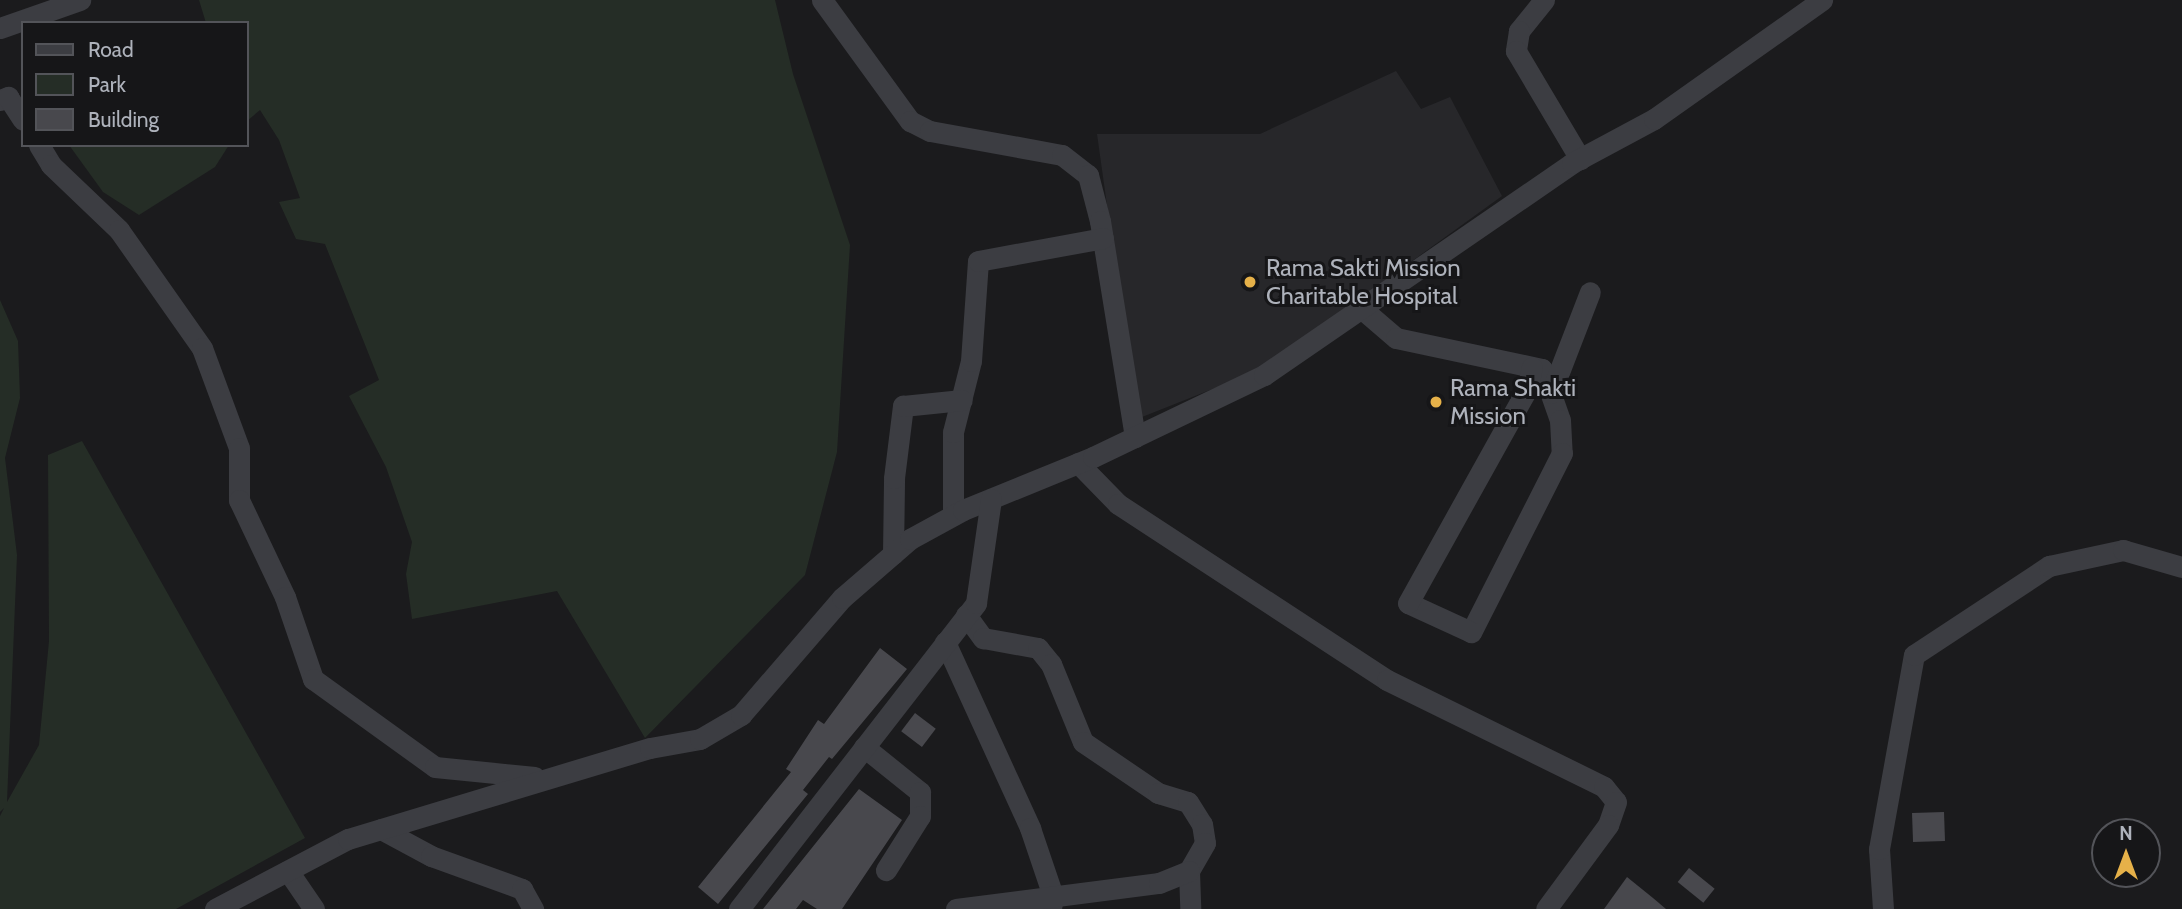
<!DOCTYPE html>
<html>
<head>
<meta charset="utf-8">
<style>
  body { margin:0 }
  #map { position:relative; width:2182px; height:909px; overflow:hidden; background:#1b1b1d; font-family:Cabin,sans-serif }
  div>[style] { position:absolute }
  .built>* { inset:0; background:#27272a }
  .green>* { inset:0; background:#252d26 }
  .building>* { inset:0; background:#48484d; transform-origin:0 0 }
  .minor>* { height:21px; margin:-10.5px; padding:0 10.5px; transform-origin:10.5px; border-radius:10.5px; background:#3c3d42 }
  .dots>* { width:19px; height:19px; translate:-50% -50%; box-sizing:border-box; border:4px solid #161618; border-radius:50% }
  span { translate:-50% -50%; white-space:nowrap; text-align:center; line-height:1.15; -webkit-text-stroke:6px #161618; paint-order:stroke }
  .poi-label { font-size:24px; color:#aeb2bb }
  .left { translate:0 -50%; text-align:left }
  .legend { position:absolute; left:21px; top:21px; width:228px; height:126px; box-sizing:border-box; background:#161618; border:2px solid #535459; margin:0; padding:9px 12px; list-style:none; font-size:21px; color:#aeb2bb }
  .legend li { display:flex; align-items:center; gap:14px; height:35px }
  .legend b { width:35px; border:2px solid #535459 }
  .north { position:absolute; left:2091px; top:818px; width:70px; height:70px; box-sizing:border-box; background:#161618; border:2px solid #535459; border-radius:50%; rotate:0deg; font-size:19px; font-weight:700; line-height:28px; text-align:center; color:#aeb2bb }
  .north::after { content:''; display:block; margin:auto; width:24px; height:32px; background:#e6b149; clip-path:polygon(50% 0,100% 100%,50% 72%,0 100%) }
</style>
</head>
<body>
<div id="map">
  <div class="built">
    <div style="clip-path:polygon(1396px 71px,1421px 109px,1450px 97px,1502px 196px,1263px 369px,1137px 419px,1097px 134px,1260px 134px)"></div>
  </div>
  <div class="green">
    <div style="clip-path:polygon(199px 0,775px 0,793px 74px,850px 245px,837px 452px,805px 575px,645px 738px,557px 591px,412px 619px,406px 574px,412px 542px,386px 467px,349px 396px,379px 380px,325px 244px,296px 239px,279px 202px,300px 198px,279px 140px,260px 110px,247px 121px,247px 23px,206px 23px)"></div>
    <div style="clip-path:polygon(69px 145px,229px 145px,215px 167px,139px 215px,103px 192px)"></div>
    <div style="clip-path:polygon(0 300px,18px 341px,20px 398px,5px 458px,17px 555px,7px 802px,39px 745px,49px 641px,48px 455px,82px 441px,305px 838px,176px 909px,0 909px,0 816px,4px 808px,0 812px)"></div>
  </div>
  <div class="building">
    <div style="clip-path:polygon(880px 648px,907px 669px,832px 759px,829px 757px,803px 790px,808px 794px,718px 904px,698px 887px,791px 772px,786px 769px,818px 720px,824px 724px)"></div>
    <div style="left:915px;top:713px;width:26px;height:23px;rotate:37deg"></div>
    <div style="clip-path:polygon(859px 789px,902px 820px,842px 909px,817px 909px,803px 900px,796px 909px,763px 909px)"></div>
    <div style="left:1944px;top:812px;width:29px;height:32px;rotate:88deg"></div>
    <div style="left:1689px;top:868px;width:33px;height:18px;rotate:39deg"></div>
    <div style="clip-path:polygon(1627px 877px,1653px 898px,1666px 909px,1604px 909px)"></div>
  </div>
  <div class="minor">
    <div style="left:822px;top:0;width:150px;rotate:54deg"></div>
    <div style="left:910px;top:121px;width:22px;rotate:27deg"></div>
    <div style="left:930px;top:131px;width:134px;rotate:10.3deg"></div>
    <div style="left:1062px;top:155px;width:33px;rotate:38deg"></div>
    <div style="left:1088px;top:175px;width:48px;rotate:75.4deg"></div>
    <div style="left:1100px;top:221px;width:219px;rotate:80.8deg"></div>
    <div style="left:1544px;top:0;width:40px;rotate:129deg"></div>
    <div style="left:1519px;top:31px;width:20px;rotate:99deg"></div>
    <div style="left:1516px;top:51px;width:126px;rotate:59.3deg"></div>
    <div style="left:0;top:28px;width:85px;rotate:-19.3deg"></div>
    <div style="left:0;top:100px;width:9px;rotate:-21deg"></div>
    <div style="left:8px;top:97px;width:27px;rotate:57deg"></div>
    <div style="left:39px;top:145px;width:23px;rotate:59deg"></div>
    <div style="left:51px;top:165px;width:94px;rotate:43.7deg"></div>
    <div style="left:119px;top:230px;width:144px;rotate:54.9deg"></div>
    <div style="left:202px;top:348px;width:107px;rotate:69.7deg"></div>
    <div style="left:239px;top:448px;width:52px;rotate:90deg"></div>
    <div style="left:239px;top:500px;width:107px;rotate:64.6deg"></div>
    <div style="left:285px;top:597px;width:87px;rotate:71.1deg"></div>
    <div style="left:313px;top:679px;width:150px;rotate:35.8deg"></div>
    <div style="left:435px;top:767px;width:100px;rotate:5.7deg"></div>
    <div style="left:1361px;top:308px;width:46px;rotate:40.6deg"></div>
    <div style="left:1396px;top:338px;width:149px;rotate:12deg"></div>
    <div style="left:1542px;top:369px;width:54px;rotate:70.6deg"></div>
    <div style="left:1560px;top:420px;width:33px;rotate:87deg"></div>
    <div style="left:1562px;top:453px;width:201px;rotate:116.9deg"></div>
    <div style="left:1471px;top:632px;width:69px;rotate:-155.3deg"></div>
    <div style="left:1408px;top:603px;width:247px;rotate:-60.9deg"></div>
    <div style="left:1528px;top:387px;width:20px;rotate:-79deg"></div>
    <div style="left:1551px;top:393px;width:108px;rotate:-68.9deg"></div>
    <div style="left:1078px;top:463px;width:57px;rotate:45.7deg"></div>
    <div style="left:1118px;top:504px;width:321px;rotate:33.2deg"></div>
    <div style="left:1387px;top:680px;width:242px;rotate:26.2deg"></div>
    <div style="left:1604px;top:787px;width:19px;rotate:51deg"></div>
    <div style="left:1616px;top:802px;width:24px;rotate:109deg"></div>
    <div style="left:1608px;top:825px;width:104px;rotate:126.4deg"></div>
    <div style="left:953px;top:515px;width:83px;rotate:-90deg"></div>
    <div style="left:953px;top:432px;width:73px;rotate:-75.8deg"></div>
    <div style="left:971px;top:361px;width:100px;rotate:-86deg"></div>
    <div style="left:978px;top:261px;width:127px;rotate:-10.4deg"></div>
    <div style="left:893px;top:554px;width:76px;rotate:-89.2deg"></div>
    <div style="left:894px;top:478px;width:73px;rotate:-82.9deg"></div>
    <div style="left:903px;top:406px;width:59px;rotate:-5.8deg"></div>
    <div style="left:966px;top:615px;width:29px;rotate:54deg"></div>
    <div style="left:983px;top:638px;width:56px;rotate:10.3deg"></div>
    <div style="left:1038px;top:648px;width:21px;rotate:51deg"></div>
    <div style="left:1051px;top:664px;width:84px;rotate:67.7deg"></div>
    <div style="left:1083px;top:742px;width:91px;rotate:34.2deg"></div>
    <div style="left:1158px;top:793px;width:31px;rotate:17deg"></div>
    <div style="left:1188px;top:802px;width:26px;rotate:58deg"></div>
    <div style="left:1202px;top:824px;width:19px;rotate:81deg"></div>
    <div style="left:1205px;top:843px;width:32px;rotate:120deg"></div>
    <div style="left:1189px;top:871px;width:38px;rotate:88deg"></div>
    <div style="left:945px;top:642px;width:205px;rotate:65.4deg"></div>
    <div style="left:1030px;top:828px;width:72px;rotate:71.3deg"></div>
    <div style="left:1053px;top:896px;width:13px;rotate:99deg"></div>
    <div style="left:864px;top:747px;width:72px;rotate:38.8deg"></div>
    <div style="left:920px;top:792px;width:24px;rotate:90deg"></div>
    <div style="left:920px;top:816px;width:64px;rotate:122.2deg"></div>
    <div style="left:381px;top:829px;width:57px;rotate:28.4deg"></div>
    <div style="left:431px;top:856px;width:97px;rotate:19.9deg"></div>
    <div style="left:522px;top:889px;width:23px;rotate:61deg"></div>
    <div style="left:288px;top:871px;width:46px;rotate:55.6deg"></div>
    <div style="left:215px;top:909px;width:150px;rotate:-27.8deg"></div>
    <div style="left:348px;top:839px;width:315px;rotate:-16.8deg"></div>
    <div style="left:650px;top:748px;width:51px;rotate:-10.2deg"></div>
    <div style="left:700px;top:739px;width:48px;rotate:-30.3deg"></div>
    <div style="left:741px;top:715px;width:155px;rotate:-49.2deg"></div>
    <div style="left:842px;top:598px;width:90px;rotate:-40.9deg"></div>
    <div style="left:910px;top:539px;width:60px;rotate:-28.7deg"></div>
    <div style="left:963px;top:510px;width:140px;rotate:-22.2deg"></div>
    <div style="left:1093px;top:457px;width:190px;rotate:-25.6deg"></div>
    <div style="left:1264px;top:375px;width:374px;rotate:-34.5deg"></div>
    <div style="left:1572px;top:163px;width:93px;rotate:-28.2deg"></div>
    <div style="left:1654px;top:119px;width:206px;rotate:-35.3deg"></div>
    <div style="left:739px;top:909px;width:387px;rotate:-52.2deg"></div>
    <div style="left:976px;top:603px;width:105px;rotate:-81.8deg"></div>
    <div style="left:956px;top:909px;width:205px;rotate:-7.3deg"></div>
    <div style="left:1159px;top:883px;width:32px;rotate:-22deg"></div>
    <div style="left:1883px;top:909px;width:60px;rotate:-93.8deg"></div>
    <div style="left:1879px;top:849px;width:197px;rotate:-79.8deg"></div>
    <div style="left:1914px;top:655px;width:162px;rotate:-33.4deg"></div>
    <div style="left:2049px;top:566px;width:76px;rotate:-12.2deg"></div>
    <div style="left:2123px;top:550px;width:61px;rotate:16.1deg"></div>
  </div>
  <div class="dots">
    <div style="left:1250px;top:282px;background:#e6b149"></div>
    <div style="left:1436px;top:402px;background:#e6b149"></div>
  </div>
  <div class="poi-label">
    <span class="left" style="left:1266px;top:282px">Rama Sakti Mission<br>Charitable Hospital</span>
    <span class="left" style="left:1450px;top:402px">Rama Shakti<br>Mission</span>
  </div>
  <ul class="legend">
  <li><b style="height:9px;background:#3c3d42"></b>Road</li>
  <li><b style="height:19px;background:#252d26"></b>Park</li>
  <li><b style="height:19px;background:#48484d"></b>Building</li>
  </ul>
  <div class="north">N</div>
</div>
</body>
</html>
